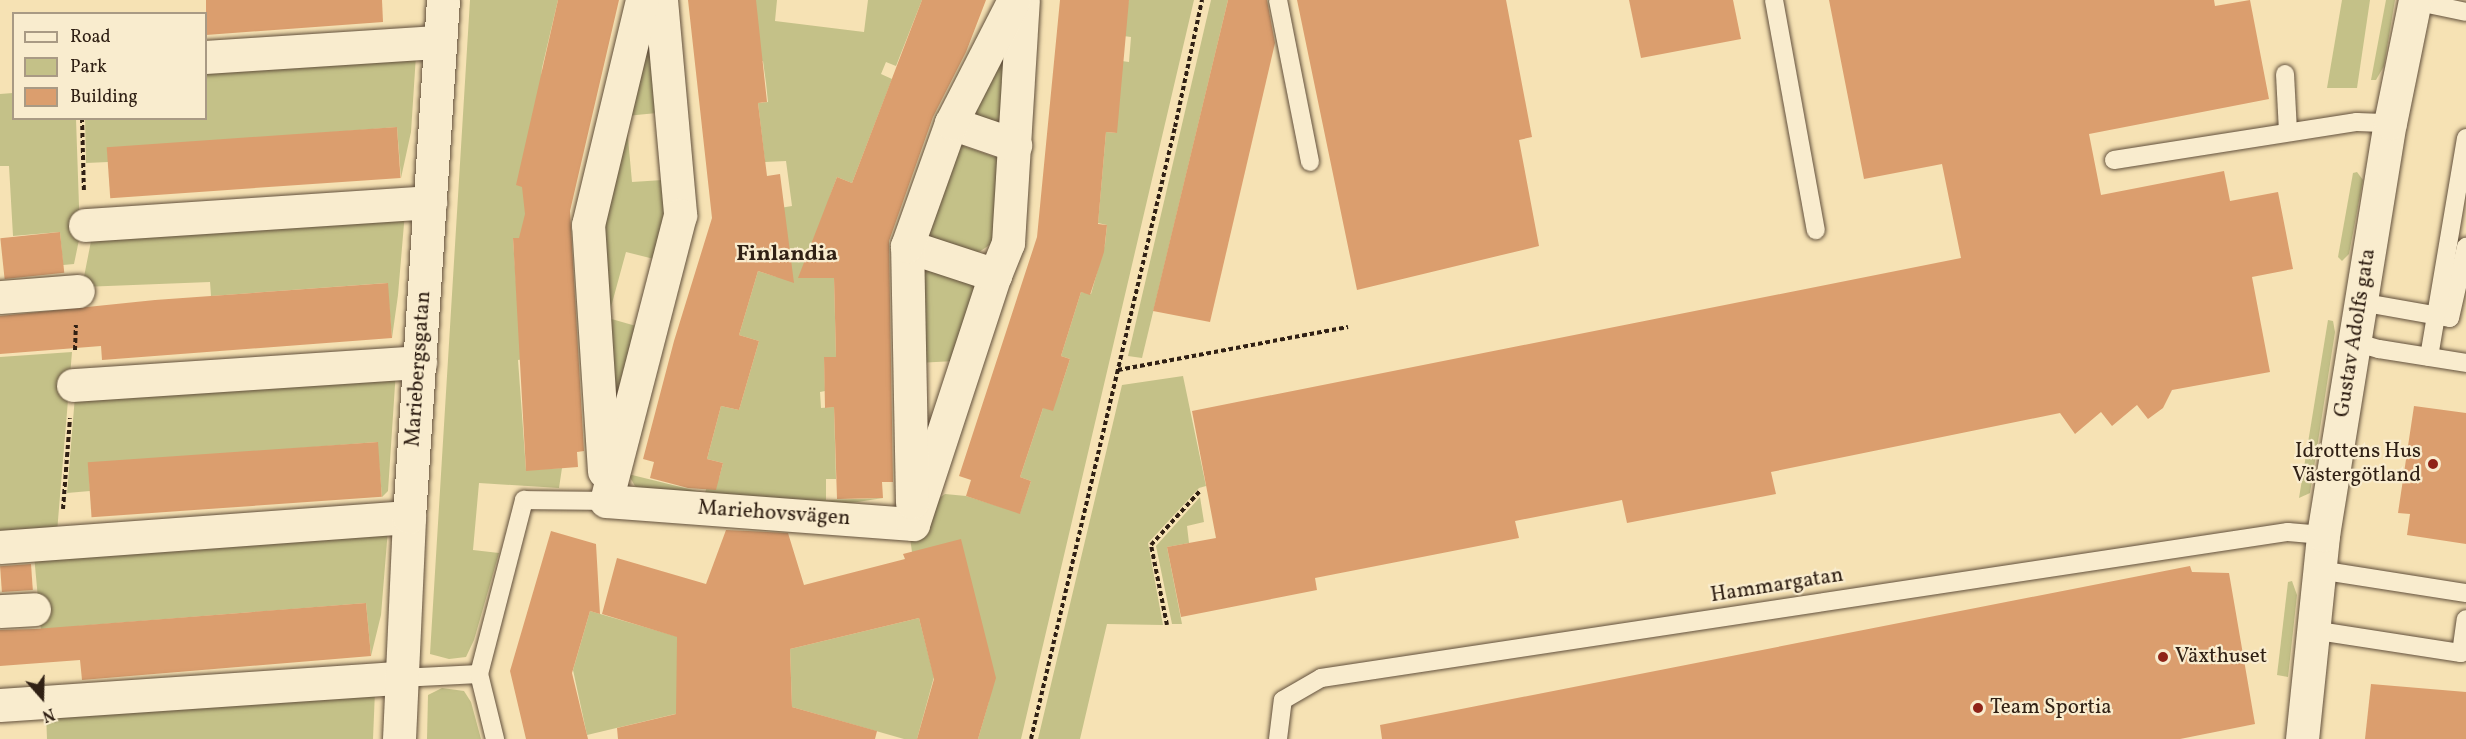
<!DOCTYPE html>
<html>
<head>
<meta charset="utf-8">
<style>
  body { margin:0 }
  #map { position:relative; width:2466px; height:739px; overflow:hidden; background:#f6e2b4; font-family:Vollkorn,serif }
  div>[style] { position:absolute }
  .green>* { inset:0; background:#c4c188 }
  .building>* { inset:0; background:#db9e6e; transform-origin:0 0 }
  .path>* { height:4px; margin-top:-2px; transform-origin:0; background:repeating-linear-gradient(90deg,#302014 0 4.5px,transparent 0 7.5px) }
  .roads { filter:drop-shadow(0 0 2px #62503c) drop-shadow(0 0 2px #62503c) }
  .lane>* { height:18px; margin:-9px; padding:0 9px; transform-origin:9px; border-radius:9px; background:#f9ecce }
  .street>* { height:33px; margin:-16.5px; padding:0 16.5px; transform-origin:16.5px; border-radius:16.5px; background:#f9ecce }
  .dots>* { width:16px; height:16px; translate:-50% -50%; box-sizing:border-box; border:3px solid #f9ecce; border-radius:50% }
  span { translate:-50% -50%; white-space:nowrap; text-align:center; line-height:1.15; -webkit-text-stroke:4.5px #f9ecce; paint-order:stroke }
  .street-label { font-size:21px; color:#302014 }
  .poi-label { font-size:21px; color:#302014 }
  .right { translate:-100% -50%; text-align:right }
  .left { translate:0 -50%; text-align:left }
  .neighbourhood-label { font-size:22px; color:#302014; font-weight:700 }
  .legend { position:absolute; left:12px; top:12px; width:195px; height:108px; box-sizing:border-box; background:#f9ecce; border:2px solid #a99a84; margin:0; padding:8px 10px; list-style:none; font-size:18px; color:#302014 }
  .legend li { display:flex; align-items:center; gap:12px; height:30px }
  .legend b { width:30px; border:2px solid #a99a84 }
  .north { position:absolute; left:12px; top:667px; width:60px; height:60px; -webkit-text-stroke:4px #f9ecce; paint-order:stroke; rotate:160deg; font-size:16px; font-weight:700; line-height:24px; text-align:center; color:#302014 }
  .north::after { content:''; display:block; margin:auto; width:21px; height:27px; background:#302014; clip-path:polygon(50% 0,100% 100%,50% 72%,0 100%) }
</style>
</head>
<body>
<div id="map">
  <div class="green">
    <div style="clip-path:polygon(470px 0,558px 0,542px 68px,526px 238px,513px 239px,520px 339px,538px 357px,518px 360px,526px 470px,562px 468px,559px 488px,479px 483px,473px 550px,499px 553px,474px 640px,466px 657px,449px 659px,430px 654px)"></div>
    <div style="clip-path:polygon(747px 0,777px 0,775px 21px,864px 32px,868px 0,922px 0,896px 66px,886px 62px,881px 74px,892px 79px,852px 183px,837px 177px,830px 196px,818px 264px,818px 278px,834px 278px,836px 357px,824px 358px,825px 391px,820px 392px,821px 408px,834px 407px,836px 479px,826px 479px,826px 500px,883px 498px,826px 507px,648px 496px,635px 486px,628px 474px,705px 493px,710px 476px,719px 478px,723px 463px,707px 459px,721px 406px,739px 410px,759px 341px,739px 335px,758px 271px,777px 277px,780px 208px,792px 206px,786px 161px,765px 162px,758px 103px,768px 102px,766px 83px,763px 61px,754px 62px)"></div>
    <div style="clip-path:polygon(1129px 0,1194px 0,1021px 739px,978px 739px,989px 701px,912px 552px,909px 531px,930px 505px,945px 494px,966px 496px,1020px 513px,1031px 481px,1020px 477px,1043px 408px,1060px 390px,1070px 359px,1061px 356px,1081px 292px,1091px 294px,1105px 244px,1107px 225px,1098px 223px,1106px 132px,1117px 133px,1114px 60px,1129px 62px,1131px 37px,1116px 35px)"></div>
    <div style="clip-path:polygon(1211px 0,1228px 0,1142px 358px,1128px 356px)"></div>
    <div style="clip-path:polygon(2342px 0,2370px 0,2357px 88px,2327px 88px)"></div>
    <div style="clip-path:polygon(2386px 0,2395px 0,2384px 66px,2376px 80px,2371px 80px)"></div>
    <div style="clip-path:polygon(649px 15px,657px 113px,626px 116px,632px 182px,663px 180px,667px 219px,654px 259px,626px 252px,608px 318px,636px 326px,610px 426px,594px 221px)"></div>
    <div style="clip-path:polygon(1006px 32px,1000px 124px,967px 113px)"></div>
    <div style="clip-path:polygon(416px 55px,411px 132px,401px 178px,397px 127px,108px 150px,108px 162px,86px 163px,85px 119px,206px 118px,206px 69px)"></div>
    <div style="clip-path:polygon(13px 93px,14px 118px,76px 119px,80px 235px,74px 264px,63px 265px,60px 232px,13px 236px,9px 166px,0 166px,0 94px)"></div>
    <div style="clip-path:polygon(958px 144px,998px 158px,993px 238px,991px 244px,979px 252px,973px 253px,922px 235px)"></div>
    <div style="clip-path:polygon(2357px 172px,2363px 180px,2349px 254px,2342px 261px,2338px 257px,2353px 173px)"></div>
    <div style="clip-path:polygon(405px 212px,398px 295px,392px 338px,387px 283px,211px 296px,210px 282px,82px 287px,92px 236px)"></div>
    <div style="clip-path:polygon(915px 263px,967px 278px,975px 287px,956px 361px,916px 363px)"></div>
    <div style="clip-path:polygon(2328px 320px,2333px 321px,2335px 332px,2310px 493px,2299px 498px)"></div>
    <div style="clip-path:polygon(72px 352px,57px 532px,0 535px,0 357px)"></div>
    <div style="clip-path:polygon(396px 370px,388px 491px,382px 497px,377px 442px,89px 465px,90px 491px,67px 493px,75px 396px)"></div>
    <div style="clip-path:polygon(1183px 376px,1206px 486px,1199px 488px,1148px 543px,1163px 625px,1107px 624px,1080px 739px,1038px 739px,1122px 385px)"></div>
    <div style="clip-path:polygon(1200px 497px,1204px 522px,1187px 526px,1189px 543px,1167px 547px,1182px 624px,1172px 624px,1156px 546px)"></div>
    <div style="clip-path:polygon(388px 529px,381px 615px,371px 656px,366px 603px,78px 626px,43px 653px,34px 555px)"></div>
    <div style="clip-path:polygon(2292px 581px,2297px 595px,2288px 677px,2277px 675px,2288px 582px)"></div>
    <div style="clip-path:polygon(590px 611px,713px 647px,713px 705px,587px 735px,573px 670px)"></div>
    <div style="clip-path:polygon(919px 618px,934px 677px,917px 739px,904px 739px,792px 707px,790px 649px)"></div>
    <div style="clip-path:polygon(442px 688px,464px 691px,471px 702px,481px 739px,427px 739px,428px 695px)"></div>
    <div style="clip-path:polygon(375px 691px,373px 739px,47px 739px,46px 713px)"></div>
  </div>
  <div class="building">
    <div style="clip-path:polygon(206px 0,382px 0,383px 22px,206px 35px)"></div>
    <div style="clip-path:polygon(558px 0,619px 0,570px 211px,584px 451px,577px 452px,578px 467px,526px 471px,513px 238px,519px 238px,525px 214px,522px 187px,516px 185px)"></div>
    <div style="clip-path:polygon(688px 0,756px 0,767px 102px,758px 103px,767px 176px,780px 174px,794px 283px,758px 271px,739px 335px,759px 341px,739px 410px,721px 406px,707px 459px,723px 463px,716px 490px,688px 488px,650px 478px,654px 462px,643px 459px,674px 341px,712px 218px)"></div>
    <div style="clip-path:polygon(922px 0,986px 0,966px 52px,933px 117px,889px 241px,893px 482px,882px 482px,883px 498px,837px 499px,834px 407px,825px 408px,824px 357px,836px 357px,834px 278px,798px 278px,837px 177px,852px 183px)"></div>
    <div style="clip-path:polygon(1060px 0,1129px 0,1117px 133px,1106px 132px,1098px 224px,1107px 225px,1104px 252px,1090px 295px,1081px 292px,1061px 356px,1070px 359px,1060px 390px,1053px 411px,1043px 408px,1020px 477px,1031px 481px,1020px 514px,966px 496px,971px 480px,959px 476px,1037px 237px)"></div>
    <div style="clip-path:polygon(1228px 0,1267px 0,1275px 43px,1210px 322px,1153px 311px)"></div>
    <div style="clip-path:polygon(1297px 0,1506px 0,1532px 137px,1519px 140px,1539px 246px,1357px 290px)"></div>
    <div style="clip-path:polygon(1629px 0,1733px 0,1741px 39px,1641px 58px)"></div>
    <div style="clip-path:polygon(1829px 0,2214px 0,2215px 6px,2250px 0,2269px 99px,2089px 134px,2101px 195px,2224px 171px,2230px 201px,2278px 192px,2293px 269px,2252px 277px,2270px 372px,2172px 390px,2163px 408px,2148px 419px,2137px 405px,2112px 426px,2101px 412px,2075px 434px,2060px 413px,1771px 472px,1776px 494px,1627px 523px,1622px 500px,1515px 521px,1519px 538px,1315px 578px,1317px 590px,1181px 617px,1167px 547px,1216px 538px,1192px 411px,1961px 258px,1942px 164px,1864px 179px)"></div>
    <div style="left:397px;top:127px;width:51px;height:291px;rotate:86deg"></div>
    <div style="left:60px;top:232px;width:41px;height:60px;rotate:84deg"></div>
    <div style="clip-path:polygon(388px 283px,392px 338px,102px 360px,101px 346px,0 354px,0 316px,155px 300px)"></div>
    <div style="clip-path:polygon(2414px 406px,2466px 413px,2466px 544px,2407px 535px,2410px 514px,2398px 513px)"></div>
    <div style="left:378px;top:442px;width:55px;height:291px;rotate:86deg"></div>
    <div style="clip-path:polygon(726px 530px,788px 533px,804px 585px,905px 559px,903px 554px,961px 539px,996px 678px,978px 739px,917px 739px,934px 679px,919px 618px,790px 649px,792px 707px,877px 731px,875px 739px,618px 739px,617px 728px,676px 714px,677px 637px,602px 614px,617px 558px,706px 584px)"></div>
    <div style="clip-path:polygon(551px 531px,596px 544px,600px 614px,590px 611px,572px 673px,588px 739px,526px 739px,510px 671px)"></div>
    <div style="left:31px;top:564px;width:26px;height:31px;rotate:86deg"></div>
    <div style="clip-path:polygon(2190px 566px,2192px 572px,2229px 573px,2255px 724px,2180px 739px,1382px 739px,1380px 725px)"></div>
    <div style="clip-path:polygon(366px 603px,371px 656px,82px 680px,80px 660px,0 666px,0 630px,35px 629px)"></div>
    <div style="clip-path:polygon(2371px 684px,2466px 692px,2466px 739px,2365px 739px)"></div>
  </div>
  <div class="path">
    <div style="left:82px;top:118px;width:74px;rotate:88.5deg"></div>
    <div style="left:75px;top:350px;width:25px;rotate:-88deg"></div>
    <div style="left:1118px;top:370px;width:234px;rotate:-10.6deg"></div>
    <div style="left:63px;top:509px;width:91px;rotate:-85.6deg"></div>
    <div style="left:1167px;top:625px;width:82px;rotate:-101.3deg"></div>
    <div style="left:1151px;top:545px;width:73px;rotate:-47.8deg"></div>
    <div style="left:1031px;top:739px;width:629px;rotate:-76.76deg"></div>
    <div style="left:1175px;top:127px;width:130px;rotate:-78deg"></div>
  </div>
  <div class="roads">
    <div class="lane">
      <div style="left:1278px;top:0;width:165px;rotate:78.8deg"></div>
      <div style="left:1774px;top:0;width:234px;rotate:79.7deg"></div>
      <div style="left:2414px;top:1px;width:53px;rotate:11.9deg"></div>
      <div style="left:2285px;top:74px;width:58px;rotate:87deg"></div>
      <div style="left:2114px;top:160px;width:246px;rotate:-8.9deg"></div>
      <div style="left:2357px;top:122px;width:33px;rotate:2deg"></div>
      <div style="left:2360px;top:302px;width:91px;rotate:10.1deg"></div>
      <div style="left:2450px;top:318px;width:73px;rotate:-77.3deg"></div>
      <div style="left:2354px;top:342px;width:26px;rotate:16deg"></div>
      <div style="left:2379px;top:349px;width:88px;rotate:9.1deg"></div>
      <div style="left:2429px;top:357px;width:222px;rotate:-80.4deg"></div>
      <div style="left:2319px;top:570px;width:149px;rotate:8.9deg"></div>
      <div style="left:2312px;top:630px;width:151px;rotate:8.8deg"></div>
      <div style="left:2461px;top:653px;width:34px;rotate:-82deg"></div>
      <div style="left:400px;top:678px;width:79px;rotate:-2.9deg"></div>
      <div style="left:495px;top:739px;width:67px;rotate:-103.8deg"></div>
      <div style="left:479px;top:674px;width:180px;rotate:-75.5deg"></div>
      <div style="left:524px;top:500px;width:82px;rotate:0.7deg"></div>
      <div style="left:1278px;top:739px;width:39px;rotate:-83deg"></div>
      <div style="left:1283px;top:700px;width:44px;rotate:-30.1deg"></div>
      <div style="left:1321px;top:678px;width:978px;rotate:-8.59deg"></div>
      <div style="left:2288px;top:532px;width:35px;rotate:5deg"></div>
    </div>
    <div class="street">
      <div style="left:661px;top:0;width:216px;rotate:84.9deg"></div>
      <div style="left:680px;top:215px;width:295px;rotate:104.5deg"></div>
      <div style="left:606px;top:501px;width:308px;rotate:4.3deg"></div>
      <div style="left:913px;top:524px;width:262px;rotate:-71.8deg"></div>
      <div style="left:995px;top:275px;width:35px;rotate:-68deg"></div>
      <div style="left:1008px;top:243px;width:243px;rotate:-86.5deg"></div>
      <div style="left:206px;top:57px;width:234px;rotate:-3.7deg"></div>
      <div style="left:951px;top:123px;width:68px;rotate:19deg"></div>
      <div style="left:85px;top:225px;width:346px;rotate:-3.8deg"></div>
      <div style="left:907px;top:246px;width:93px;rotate:18.2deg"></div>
      <div style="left:0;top:297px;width:78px;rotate:-4.4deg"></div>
      <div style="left:73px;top:385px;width:348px;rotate:-3.8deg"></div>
      <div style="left:604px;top:471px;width:247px;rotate:-93.7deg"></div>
      <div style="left:588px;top:225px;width:231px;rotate:-76.5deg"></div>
      <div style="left:912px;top:502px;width:256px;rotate:-91.1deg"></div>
      <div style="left:907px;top:246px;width:131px;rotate:-70.3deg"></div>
      <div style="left:951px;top:123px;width:138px;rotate:-62.9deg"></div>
      <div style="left:0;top:547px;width:410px;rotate:-4.2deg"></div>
      <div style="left:0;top:611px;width:34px;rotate:-3deg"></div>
      <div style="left:0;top:705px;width:401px;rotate:-3.9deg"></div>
      <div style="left:399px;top:739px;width:222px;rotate:-87.4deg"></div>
      <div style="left:409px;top:517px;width:518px;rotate:-86.24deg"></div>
      <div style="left:2302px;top:739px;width:205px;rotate:-84.1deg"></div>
      <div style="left:2323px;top:535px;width:417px;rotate:-80.8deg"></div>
      <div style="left:2390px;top:123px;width:126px;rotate:-78.5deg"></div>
    </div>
  </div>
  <div class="dots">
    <div style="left:2433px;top:464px;background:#8f2418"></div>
    <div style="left:2163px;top:657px;background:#8f2418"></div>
    <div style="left:1978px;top:708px;background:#8f2418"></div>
  </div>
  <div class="street-label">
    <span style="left:2356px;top:333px;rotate:-81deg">Gustav Adolfs gata</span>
    <span style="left:419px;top:369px;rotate:-86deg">Mariebergsgatan</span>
    <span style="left:774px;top:514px;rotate:4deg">Mariehovsvägen</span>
    <span style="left:1777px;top:586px;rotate:-9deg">Hammargatan</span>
  </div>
  <div class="poi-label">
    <span class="right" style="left:2421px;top:464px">Idrottens Hus<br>Västergötland</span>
    <span class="left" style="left:2175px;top:657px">Växthuset</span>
    <span class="left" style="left:1990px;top:708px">Team Sportia</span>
  </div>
  <div class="neighbourhood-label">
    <span style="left:787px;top:255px">Finlandia</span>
  </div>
  <ul class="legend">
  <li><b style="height:8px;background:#f9ecce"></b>Road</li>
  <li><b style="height:16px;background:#c4c188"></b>Park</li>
  <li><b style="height:16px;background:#db9e6e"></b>Building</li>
  </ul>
  <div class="north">N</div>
</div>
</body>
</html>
